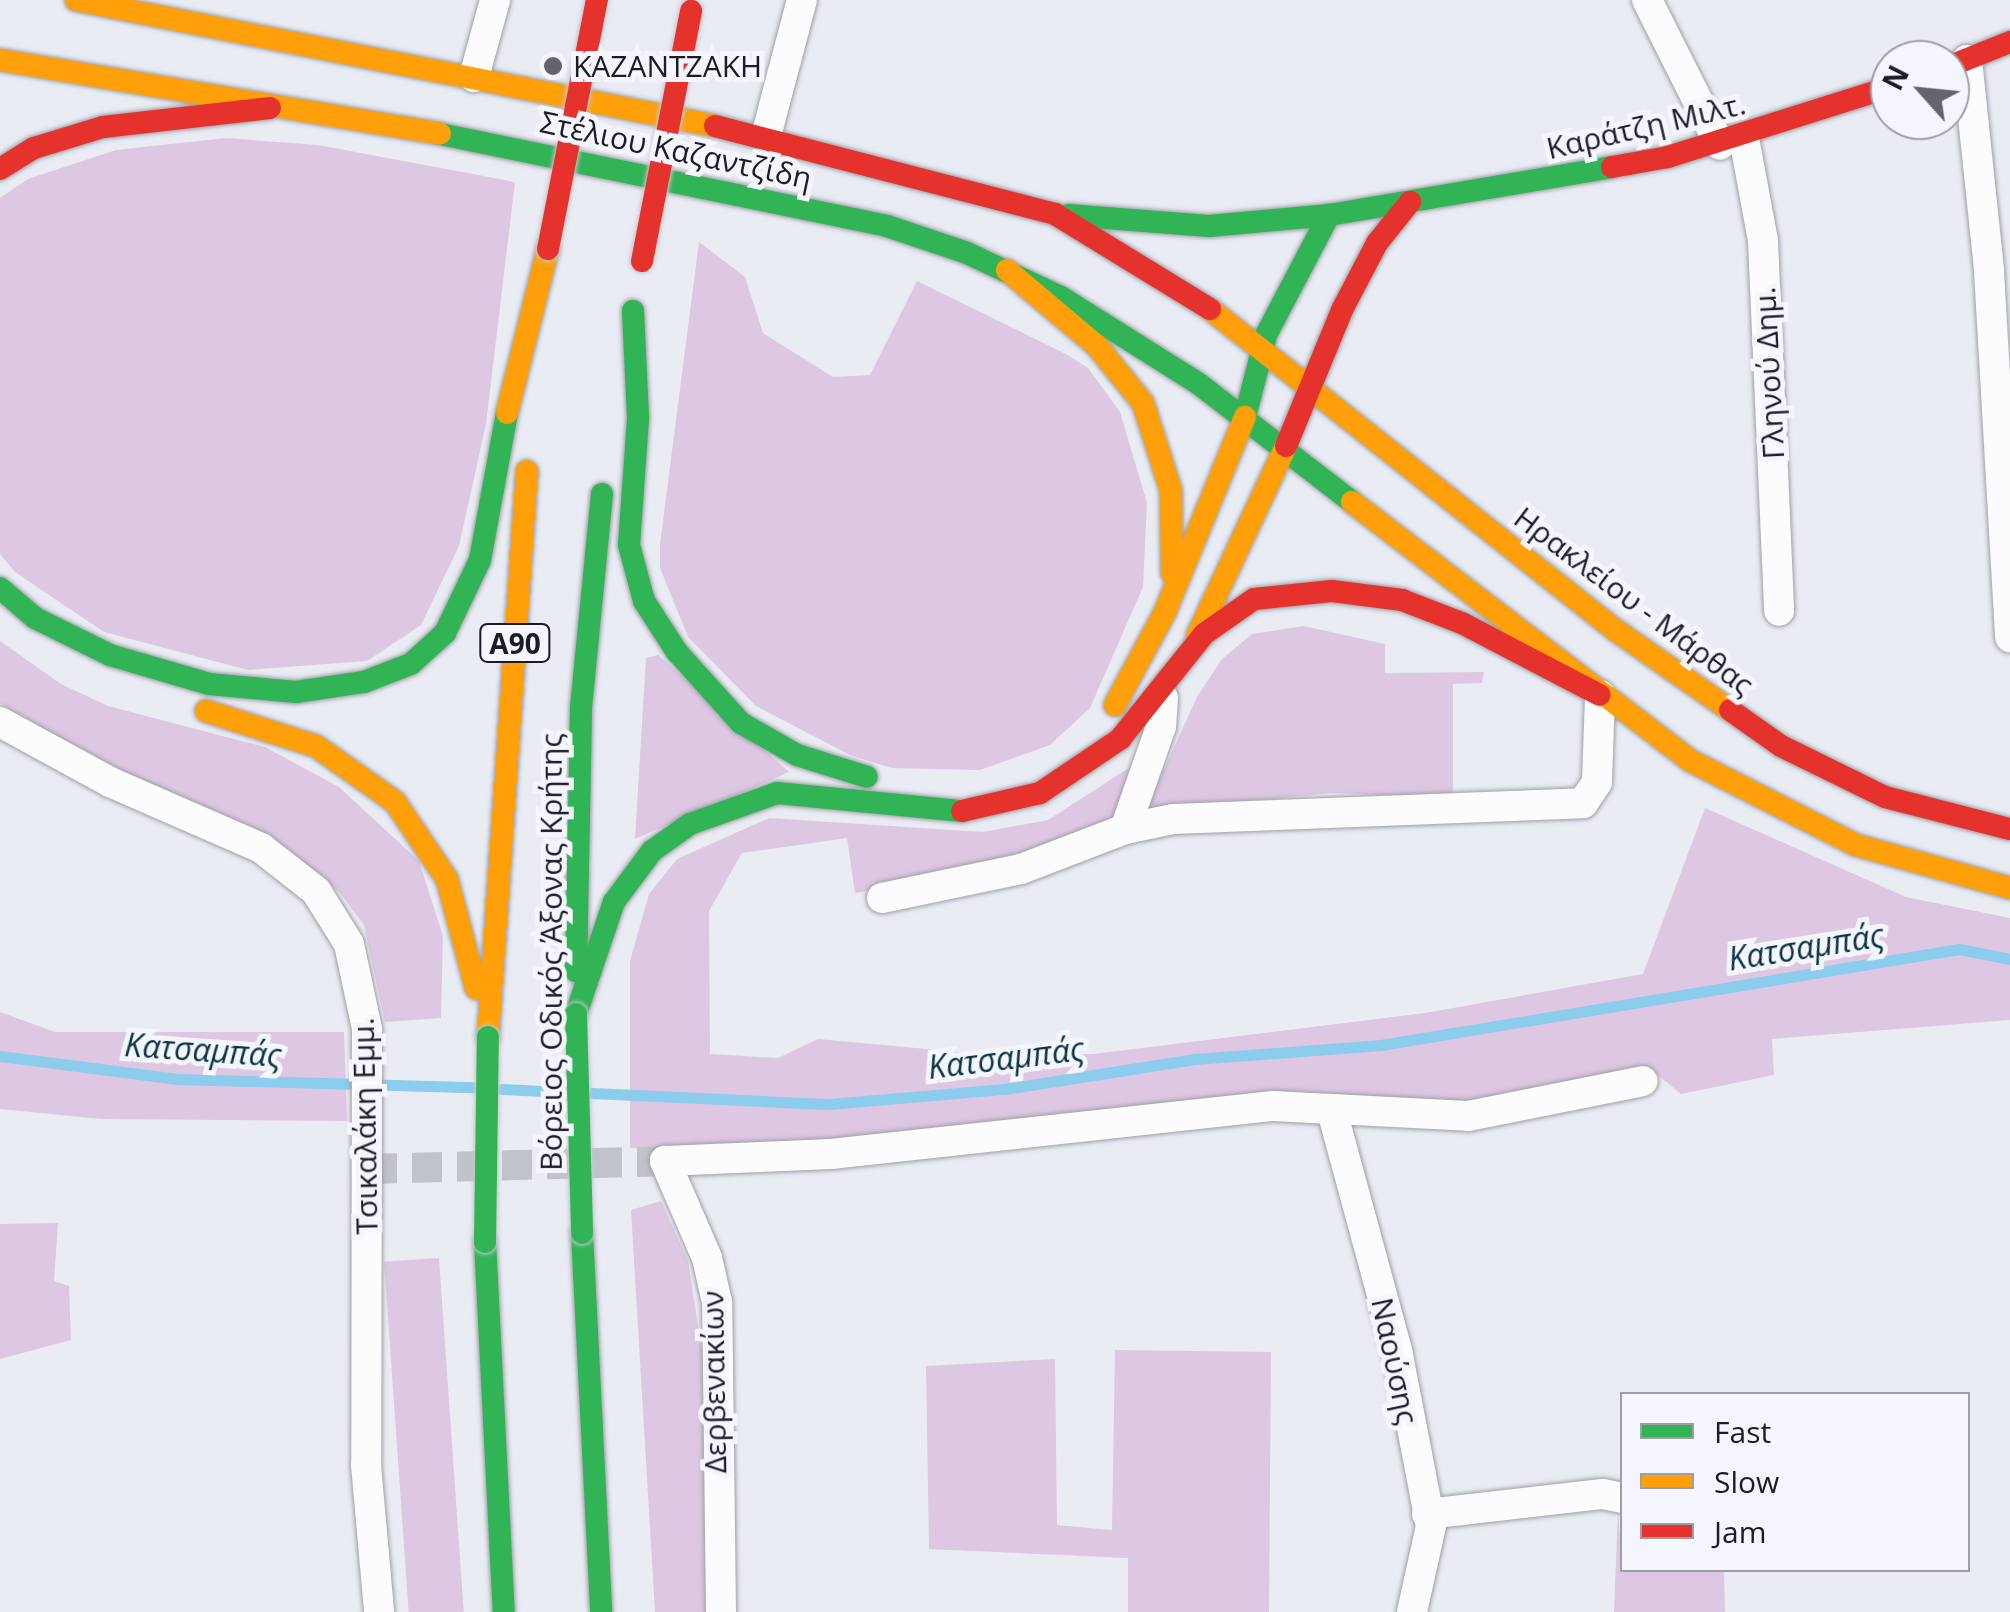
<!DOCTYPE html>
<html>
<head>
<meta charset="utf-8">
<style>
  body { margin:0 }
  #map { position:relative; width:2010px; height:1612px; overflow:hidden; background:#eaecf4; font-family:"Open Sans",sans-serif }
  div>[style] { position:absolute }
  .green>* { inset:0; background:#dec7e2; transform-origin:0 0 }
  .stream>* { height:11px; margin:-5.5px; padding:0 5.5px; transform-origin:5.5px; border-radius:5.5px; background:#8cccec }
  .street-tunnel>* { height:30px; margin-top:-15px; transform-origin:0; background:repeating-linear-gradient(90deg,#c1c3ca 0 30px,transparent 0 45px) }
  .roads { filter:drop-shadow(0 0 2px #9fa0a6) drop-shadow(0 0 2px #9fa0a6) }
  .street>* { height:30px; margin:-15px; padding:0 15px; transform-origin:15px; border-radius:15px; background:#fcfcfd }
  .fast>* { height:22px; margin:-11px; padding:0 11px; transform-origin:11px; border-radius:11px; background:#30b455 }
  .slow>* { height:22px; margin:-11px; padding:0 11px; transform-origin:11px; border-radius:11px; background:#ff9f0a }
  .jam>* { height:22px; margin:-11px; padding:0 11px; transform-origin:11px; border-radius:11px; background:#e5322d }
  .bridges { filter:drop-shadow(0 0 2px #c6c6cb) drop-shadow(0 0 2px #c6c6cb) }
  .fast-bridge>* { height:22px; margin:-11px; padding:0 11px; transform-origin:11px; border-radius:11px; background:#30b455 }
  .jam-bridge>* { height:22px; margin:-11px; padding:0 11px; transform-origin:11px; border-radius:11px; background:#e5322d }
  .dots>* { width:28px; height:28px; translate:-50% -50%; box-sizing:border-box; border:5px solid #f5f6fd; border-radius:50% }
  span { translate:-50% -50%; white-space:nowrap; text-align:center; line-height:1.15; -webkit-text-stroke:10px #f5f6fd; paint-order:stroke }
  .shield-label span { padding:2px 8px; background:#f5f6fd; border:2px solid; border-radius:8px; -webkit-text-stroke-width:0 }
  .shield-label { font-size:28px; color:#1c1d23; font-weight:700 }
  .poi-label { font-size:30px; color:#1c1d23 }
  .left { translate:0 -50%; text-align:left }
  .street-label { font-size:30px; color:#1c1d23 }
  .water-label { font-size:32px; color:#083343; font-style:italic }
  .legend { position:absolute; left:1620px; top:1392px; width:350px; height:180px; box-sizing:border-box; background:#f5f6fd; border:2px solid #9e9fa6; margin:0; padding:12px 18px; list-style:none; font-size:30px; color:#1c1d23 }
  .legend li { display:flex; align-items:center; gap:20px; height:50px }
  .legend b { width:50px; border:2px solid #9e9fa6 }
  .north { position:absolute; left:1870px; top:40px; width:100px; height:100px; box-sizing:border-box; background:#f5f6fd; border:2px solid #9e9fa6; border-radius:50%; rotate:297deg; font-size:28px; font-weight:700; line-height:40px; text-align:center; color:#1c1d23 }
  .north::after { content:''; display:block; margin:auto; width:35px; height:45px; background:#64656c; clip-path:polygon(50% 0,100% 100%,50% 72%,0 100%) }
</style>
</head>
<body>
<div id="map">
  <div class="green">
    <div style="clip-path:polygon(226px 138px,318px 145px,515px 182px,486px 424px,459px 546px,421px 625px,367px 661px,248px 670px,104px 632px,15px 572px,0 554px,0 198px,28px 179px,116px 150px)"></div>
    <div style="clip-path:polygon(699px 242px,745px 277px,763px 333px,833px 377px,870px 375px,917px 281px,1064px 353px,1088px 368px,1120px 412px,1147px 503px,1143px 587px,1090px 708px,1050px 745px,980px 770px,892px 768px,850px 755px,756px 706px,688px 637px,660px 568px,660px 544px)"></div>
    <div style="clip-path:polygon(1304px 626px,1385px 644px,1385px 673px,1484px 672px,1482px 683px,1453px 684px,1453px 798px,1331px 793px,1145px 811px,1197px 697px,1222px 659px,1252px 634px)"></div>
    <div style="clip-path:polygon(0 641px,61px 684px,108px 706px,265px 747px,339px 787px,419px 861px,443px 936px,441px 1018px,385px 1022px,364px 925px,340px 893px,292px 852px,251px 826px,118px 775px,0 703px)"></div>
    <div style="clip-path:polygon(658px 655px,789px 772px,635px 839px,646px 658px)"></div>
    <div style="clip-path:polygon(1135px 764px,1114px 817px,1091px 834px,962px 875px,855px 893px,847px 838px,742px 853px,709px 911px,710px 1054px,778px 1058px,818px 1039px,1003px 1056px,1093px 1054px,1425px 1013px,1643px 974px,1705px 808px,1906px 897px,2010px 918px,2010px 1020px,1772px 1039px,1774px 1075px,1681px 1094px,1655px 1073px,1519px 1102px,810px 1146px,630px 1148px,630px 961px,649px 894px,677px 859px,769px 818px,983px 832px,1048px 820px)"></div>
    <div style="clip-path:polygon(0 1012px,55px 1032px,344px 1032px,347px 1121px,101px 1119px,0 1109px)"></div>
    <div style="clip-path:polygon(661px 1201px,688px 1261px,706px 1377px,713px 1612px,655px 1612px,631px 1210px)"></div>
    <div style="clip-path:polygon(58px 1223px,54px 1281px,69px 1286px,71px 1340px,0 1359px,0 1224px)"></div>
    <div style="left:439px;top:1258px;width:355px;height:55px;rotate:86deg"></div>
    <div style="clip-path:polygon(1115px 1350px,1271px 1352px,1269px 1612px,1128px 1612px,1128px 1558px,929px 1549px,926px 1366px,1055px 1359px,1057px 1525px,1112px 1530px)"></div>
    <div style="clip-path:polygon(1618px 1509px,1622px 1570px,1724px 1570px,1725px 1612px,1614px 1612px)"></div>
  </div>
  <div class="stream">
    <div style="left:0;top:1056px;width:179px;rotate:7.4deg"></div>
    <div style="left:178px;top:1079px;width:295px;rotate:1.6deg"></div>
    <div style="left:502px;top:1089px;width:61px;rotate:2.8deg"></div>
    <div style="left:592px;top:1093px;width:237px;rotate:2.7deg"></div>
    <div style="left:829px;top:1104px;width:177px;rotate:-4.9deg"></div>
    <div style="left:1005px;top:1089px;width:192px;rotate:-9deg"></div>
    <div style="left:1195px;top:1059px;width:187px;rotate:-4.3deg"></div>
    <div style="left:1381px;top:1045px;width:586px;rotate:-9.43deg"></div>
    <div style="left:1959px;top:949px;width:52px;rotate:11.1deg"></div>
  </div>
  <div class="street-tunnel">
    <div style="left:367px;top:1169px;width:298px;rotate:-1.5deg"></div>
  </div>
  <div class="roads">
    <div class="street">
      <div style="left:1647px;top:0;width:162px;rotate:63.3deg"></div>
      <div style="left:1967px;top:60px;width:212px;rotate:84deg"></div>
      <div style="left:1989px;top:271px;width:367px;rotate:86.7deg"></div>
      <div style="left:474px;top:77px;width:80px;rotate:-74.7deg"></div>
      <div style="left:766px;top:136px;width:141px;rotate:-75.2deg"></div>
      <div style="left:1744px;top:138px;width:105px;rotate:79.5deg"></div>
      <div style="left:1763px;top:241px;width:370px;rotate:87.5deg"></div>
      <div style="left:0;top:722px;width:125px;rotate:28.6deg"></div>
      <div style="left:110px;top:782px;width:165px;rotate:23.6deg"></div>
      <div style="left:261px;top:848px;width:70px;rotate:38deg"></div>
      <div style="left:316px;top:891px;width:62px;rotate:58.1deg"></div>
      <div style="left:349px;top:944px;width:87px;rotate:78deg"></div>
      <div style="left:367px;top:1029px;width:436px;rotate:90.1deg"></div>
      <div style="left:366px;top:1465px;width:148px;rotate:84.9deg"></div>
      <div style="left:1125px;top:829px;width:108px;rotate:-70.6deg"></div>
      <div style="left:1161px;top:727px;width:29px;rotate:-86deg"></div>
      <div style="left:882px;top:898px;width:142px;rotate:-11.8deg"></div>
      <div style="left:1021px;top:869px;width:111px;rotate:-21deg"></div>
      <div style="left:1125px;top:829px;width:49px;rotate:-11.8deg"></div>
      <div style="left:1173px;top:819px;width:410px;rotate:-2.2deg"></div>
      <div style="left:1583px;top:803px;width:25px;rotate:-56deg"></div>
      <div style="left:1597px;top:782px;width:87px;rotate:-88deg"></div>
      <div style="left:1332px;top:1111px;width:248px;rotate:74.8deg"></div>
      <div style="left:1397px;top:1350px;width:179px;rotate:79.1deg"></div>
      <div style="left:1431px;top:1526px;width:88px;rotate:102.5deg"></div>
      <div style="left:1427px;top:1514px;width:177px;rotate:-6.5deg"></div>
      <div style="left:1603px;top:1494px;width:19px;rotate:12deg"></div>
      <div style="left:721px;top:1612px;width:310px;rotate:-90.7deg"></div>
      <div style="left:717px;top:1302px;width:45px;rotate:-102.8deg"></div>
      <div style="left:707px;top:1258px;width:106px;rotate:-113.4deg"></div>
      <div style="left:665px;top:1161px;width:166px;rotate:-2.4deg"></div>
      <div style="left:831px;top:1154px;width:445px;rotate:-6.2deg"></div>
      <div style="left:1273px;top:1106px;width:195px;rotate:2.9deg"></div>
      <div style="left:1468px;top:1116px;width:178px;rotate:-11.3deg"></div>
    </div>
    <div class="fast">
      <div style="left:440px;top:134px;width:456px;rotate:11.6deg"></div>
      <div style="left:887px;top:226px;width:84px;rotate:18.6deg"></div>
      <div style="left:967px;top:253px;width:104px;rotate:25.1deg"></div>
      <div style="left:1061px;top:297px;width:163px;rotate:32.2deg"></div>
      <div style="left:1199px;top:384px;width:193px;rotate:37.6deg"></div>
      <div style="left:1068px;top:215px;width:141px;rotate:4.5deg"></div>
      <div style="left:1209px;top:226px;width:121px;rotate:-5.2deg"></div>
      <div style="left:633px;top:311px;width:108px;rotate:87.3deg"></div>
      <div style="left:638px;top:419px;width:126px;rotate:94.1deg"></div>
      <div style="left:629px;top:545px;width:58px;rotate:75deg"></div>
      <div style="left:644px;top:601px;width:61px;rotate:57.1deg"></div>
      <div style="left:677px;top:652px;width:96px;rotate:48deg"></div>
      <div style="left:741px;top:723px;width:64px;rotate:29.7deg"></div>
      <div style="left:797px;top:755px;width:73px;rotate:17.4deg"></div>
      <div style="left:1245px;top:417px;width:85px;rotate:-75.6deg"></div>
      <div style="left:1266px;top:335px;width:136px;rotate:-62.3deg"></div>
      <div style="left:1329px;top:215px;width:287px;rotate:-9.6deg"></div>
      <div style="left:0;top:588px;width:46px;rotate:40.6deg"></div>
      <div style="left:35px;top:618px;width:84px;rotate:26.3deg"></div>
      <div style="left:110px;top:655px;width:103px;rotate:16.3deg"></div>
      <div style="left:209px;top:684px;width:87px;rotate:5.3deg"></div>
      <div style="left:296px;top:692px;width:69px;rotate:-8.4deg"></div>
      <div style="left:364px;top:682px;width:50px;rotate:-21deg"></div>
      <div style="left:411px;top:664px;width:46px;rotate:-42.4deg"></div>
      <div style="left:445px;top:633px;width:81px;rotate:-64.4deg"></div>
      <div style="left:480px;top:560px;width:149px;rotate:-79.6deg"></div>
      <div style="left:576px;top:971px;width:263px;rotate:-88.9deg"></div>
      <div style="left:581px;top:708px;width:215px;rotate:-84.4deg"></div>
      <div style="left:576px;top:1014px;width:118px;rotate:-71.3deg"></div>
      <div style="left:614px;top:902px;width:64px;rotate:-53.3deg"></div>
      <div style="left:652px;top:851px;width:47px;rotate:-35.4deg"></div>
      <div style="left:690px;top:824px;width:92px;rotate:-19.6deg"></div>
      <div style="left:777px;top:793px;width:186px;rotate:5.6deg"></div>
      <div style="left:582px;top:1233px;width:379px;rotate:87.1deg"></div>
      <div style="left:485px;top:1242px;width:370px;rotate:87.1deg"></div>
    </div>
    <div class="slow">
      <div style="left:76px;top:0;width:651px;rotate:11.15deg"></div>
      <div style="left:0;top:60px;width:446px;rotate:9.5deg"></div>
      <div style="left:1007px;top:270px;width:118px;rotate:40.2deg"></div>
      <div style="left:1097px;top:346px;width:73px;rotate:51.1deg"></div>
      <div style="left:1143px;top:403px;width:92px;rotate:72.3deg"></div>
      <div style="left:1171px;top:491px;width:82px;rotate:89.3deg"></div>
      <div style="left:1210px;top:309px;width:515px;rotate:38.38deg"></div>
      <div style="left:1614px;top:629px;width:141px;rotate:34.9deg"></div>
      <div style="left:507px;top:413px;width:169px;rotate:-76deg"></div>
      <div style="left:1352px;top:502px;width:427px;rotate:37.4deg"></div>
      <div style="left:1691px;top:761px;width:185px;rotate:27deg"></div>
      <div style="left:1856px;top:845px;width:160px;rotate:15.6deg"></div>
      <div style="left:1197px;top:636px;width:210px;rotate:-64.9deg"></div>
      <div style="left:1115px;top:705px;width:106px;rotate:-61.7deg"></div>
      <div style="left:1165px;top:612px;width:211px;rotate:-67.7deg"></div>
      <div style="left:206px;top:711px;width:115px;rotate:17.7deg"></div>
      <div style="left:316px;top:746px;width:97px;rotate:35.3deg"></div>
      <div style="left:395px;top:802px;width:93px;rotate:56deg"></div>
      <div style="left:447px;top:879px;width:113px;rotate:75.1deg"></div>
      <div style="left:488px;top:1037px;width:567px;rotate:-86.06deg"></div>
    </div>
    <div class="jam">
      <div style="left:1950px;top:66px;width:65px;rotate:-21.8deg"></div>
      <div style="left:715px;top:126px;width:351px;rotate:14.5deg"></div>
      <div style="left:1055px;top:214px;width:182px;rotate:31.5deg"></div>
      <div style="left:1612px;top:167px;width:57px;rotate:-10.1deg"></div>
      <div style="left:1668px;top:157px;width:233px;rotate:-17.5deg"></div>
      <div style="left:0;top:169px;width:40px;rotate:-32deg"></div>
      <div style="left:34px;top:148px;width:72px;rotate:-16.9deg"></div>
      <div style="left:103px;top:127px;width:168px;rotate:-6.5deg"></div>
      <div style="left:1286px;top:446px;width:149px;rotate:-67.6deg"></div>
      <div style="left:1343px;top:308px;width:73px;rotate:-62.4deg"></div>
      <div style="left:1377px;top:243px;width:53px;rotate:-51.2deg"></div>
      <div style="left:1730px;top:710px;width:62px;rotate:35.2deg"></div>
      <div style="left:1781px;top:746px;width:116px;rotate:26.1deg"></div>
      <div style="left:1885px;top:797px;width:129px;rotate:14.4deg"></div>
      <div style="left:962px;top:811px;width:80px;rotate:-13deg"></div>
      <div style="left:1040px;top:793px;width:97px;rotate:-34deg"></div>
      <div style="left:1120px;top:739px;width:134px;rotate:-51.3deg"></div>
      <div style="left:1204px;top:634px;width:61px;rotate:-35deg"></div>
      <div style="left:1254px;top:599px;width:78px;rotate:-5.9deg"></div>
      <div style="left:1332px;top:591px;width:71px;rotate:7.3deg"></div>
      <div style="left:1402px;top:600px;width:66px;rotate:21.2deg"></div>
      <div style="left:1464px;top:624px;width:153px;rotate:27.6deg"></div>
    </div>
  </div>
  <div class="bridges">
    <div class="fast-bridge">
      <div style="left:576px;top:1014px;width:219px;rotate:88.4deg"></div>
      <div style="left:485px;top:1242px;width:205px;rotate:-89.2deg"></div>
    </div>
    <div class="jam-bridge">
      <div style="left:548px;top:249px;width:254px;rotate:-78.9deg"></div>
      <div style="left:642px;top:261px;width:255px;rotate:-78.9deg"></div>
    </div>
  </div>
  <div class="dots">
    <div style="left:553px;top:66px;background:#64656c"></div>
  </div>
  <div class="shield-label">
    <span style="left:515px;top:643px">Α90</span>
  </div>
  <div class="poi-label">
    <span class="left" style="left:573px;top:66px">ΚΑΖΑΝΤΖΑΚΗ</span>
  </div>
  <div class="street-label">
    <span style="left:1646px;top:126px;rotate:-13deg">Καράτζη Μιλτ.</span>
    <span style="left:676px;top:150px;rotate:12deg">Στέλιου Καζαντζίδη</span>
    <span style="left:1769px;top:373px;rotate:-93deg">Γληνού Δημ.</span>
    <span style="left:1634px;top:601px;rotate:37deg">Ηρακλείου - Μάρθας</span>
    <span style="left:551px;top:952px;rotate:-90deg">Βόρειος Οδικός Άξονας Κρήτης</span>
    <span style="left:365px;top:1126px;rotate:-91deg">Τσικαλάκη Εμμ.</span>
    <span style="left:1395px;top:1361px;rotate:78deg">Ναούσης</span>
    <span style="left:714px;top:1382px;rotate:-91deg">Δερβενακίων</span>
  </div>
  <div class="water-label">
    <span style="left:1806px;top:947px;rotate:-9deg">Κατσαμπάς</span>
    <span style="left:203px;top:1050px;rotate:4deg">Κατσαμπάς</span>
    <span style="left:1006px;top:1058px;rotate:-7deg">Κατσαμπάς</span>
  </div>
  <ul class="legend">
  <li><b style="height:12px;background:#30b455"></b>Fast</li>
  <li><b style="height:12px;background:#ff9f0a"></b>Slow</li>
  <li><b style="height:12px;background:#e5322d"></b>Jam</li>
  </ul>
  <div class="north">N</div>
</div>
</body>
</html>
